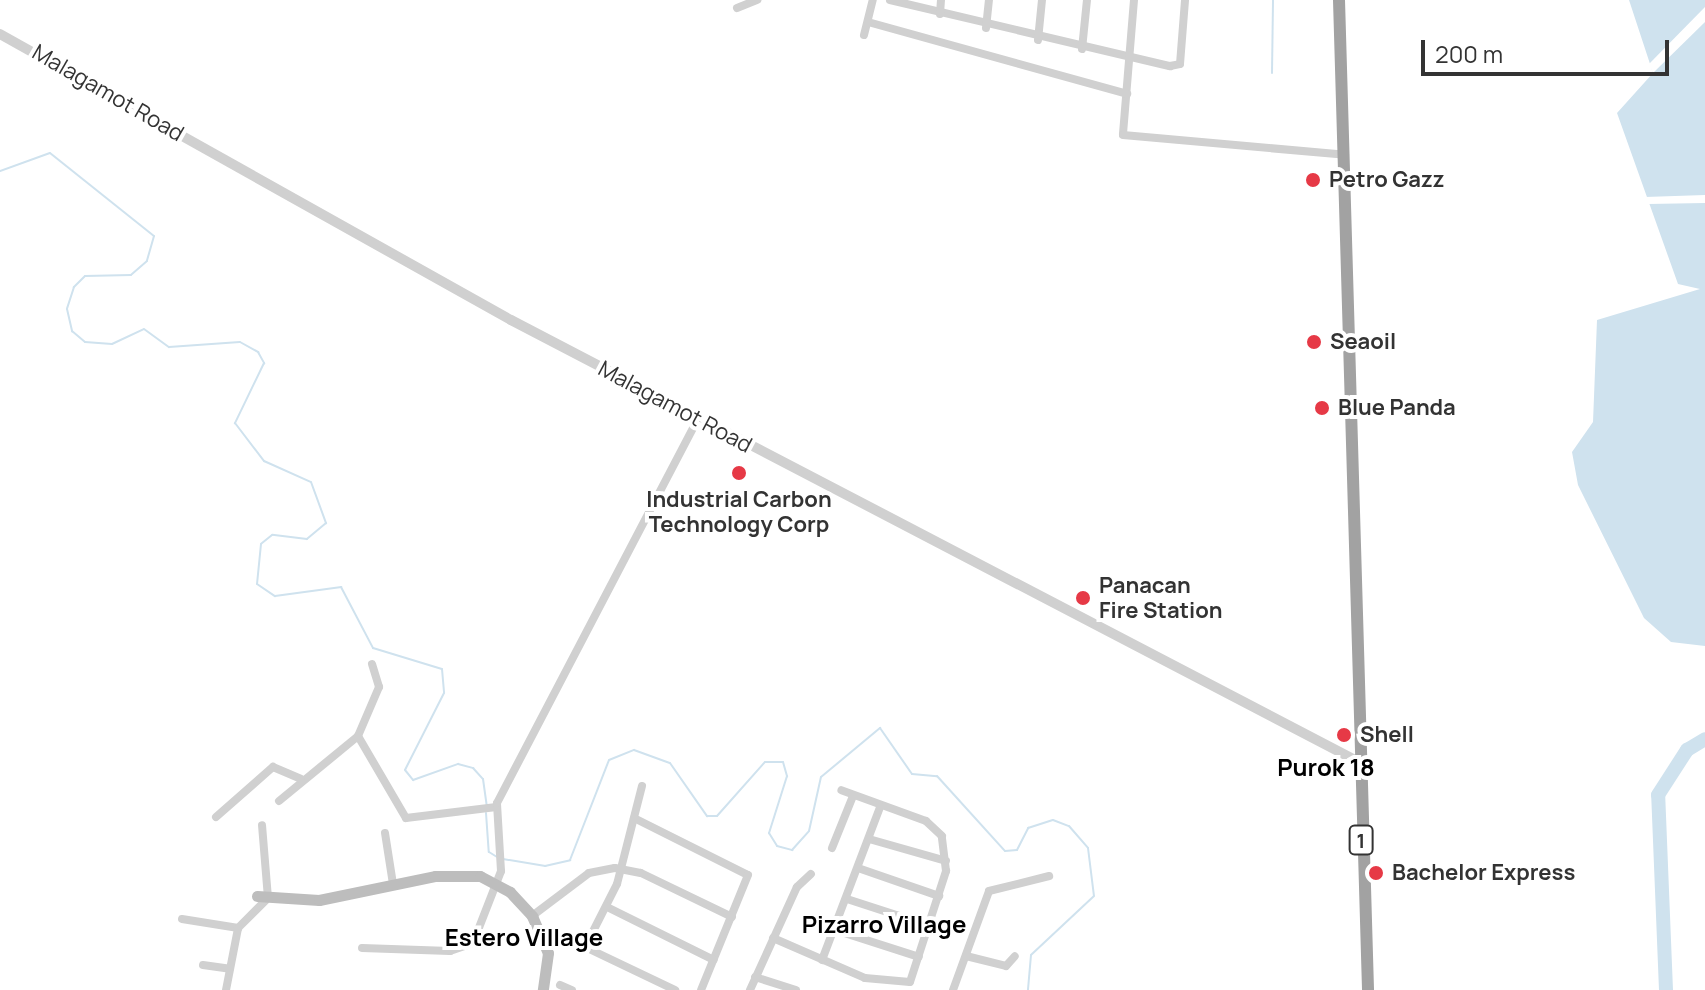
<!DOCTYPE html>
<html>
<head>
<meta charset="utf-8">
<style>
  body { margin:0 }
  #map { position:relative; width:1705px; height:990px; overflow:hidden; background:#fff; font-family:Manrope,sans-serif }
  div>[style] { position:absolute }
  .water>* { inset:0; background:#cfe2ee }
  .pier>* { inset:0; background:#fff }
  .stream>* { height:2px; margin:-1px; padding:0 1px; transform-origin:1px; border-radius:1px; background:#cfe2ee }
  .river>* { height:14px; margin:-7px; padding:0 7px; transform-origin:7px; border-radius:7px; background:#cfe2ee }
  .minor>* { height:8px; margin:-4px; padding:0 4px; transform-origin:4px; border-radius:4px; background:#d0d0d0 }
  .tertiary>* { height:10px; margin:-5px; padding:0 5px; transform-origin:5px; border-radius:5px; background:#d0d0d0 }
  .secondary>* { height:11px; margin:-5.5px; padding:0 5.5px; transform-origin:5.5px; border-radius:5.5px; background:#bdbdbd }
  .trunk>* { height:12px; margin:-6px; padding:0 6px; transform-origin:6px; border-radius:6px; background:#a2a2a2 }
  .dots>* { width:22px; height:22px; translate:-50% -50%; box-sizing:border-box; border:4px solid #fff; border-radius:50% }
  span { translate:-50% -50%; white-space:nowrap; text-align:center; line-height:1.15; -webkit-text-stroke:8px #fff; paint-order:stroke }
  .shield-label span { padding:2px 6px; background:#fff; border:2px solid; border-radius:6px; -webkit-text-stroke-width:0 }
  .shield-label { font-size:20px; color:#333; font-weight:700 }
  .street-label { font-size:22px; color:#333 }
  .poi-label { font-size:22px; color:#333; font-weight:700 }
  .left { translate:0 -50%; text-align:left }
  .neighbourhood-label { font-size:24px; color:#000; font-weight:700 }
  .scale { position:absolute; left:1421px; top:40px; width:248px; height:36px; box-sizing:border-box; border:4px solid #333; border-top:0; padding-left:10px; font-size:24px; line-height:28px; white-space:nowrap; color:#333; -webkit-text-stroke:6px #fff; paint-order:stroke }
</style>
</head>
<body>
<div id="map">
  <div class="water">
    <div style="clip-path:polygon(1629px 0,1705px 0,1705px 646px,1671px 642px,1644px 618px,1578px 485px,1572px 452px,1593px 422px,1597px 320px,1700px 289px,1678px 284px,1617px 113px,1653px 73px)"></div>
  </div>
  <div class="pier">
    <div style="clip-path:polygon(1705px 7px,1705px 22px,1653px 73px,1649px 64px)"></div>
    <div style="clip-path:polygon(1705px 195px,1705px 203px,1648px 204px,1645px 197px)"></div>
  </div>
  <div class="stream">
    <div style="left:1272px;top:73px;width:73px;rotate:-89.2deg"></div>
    <div style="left:0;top:171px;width:53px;rotate:-19.8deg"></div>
    <div style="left:50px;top:153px;width:133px;rotate:38.6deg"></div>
    <div style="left:154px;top:236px;width:26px;rotate:106deg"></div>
    <div style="left:147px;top:261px;width:21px;rotate:139deg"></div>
    <div style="left:131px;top:275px;width:46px;rotate:178.8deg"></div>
    <div style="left:85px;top:276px;width:16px;rotate:135deg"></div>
    <div style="left:74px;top:287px;width:23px;rotate:108deg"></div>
    <div style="left:67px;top:309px;width:23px;rotate:77deg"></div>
    <div style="left:72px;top:331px;width:17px;rotate:40deg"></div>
    <div style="left:85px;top:342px;width:27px;rotate:4deg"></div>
    <div style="left:112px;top:344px;width:35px;rotate:-25deg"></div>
    <div style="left:144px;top:329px;width:31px;rotate:36deg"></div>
    <div style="left:169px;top:347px;width:71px;rotate:-4deg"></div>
    <div style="left:240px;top:342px;width:21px;rotate:29deg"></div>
    <div style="left:258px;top:352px;width:13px;rotate:61deg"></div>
    <div style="left:264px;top:363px;width:67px;rotate:115.8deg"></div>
    <div style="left:235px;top:423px;width:48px;rotate:52.7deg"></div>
    <div style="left:264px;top:461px;width:51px;rotate:24.1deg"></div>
    <div style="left:311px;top:482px;width:44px;rotate:69.9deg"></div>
    <div style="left:326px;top:523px;width:25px;rotate:140deg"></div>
    <div style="left:307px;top:539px;width:35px;rotate:-173deg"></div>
    <div style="left:272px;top:535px;width:14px;rotate:141deg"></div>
    <div style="left:261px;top:544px;width:40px;rotate:95.7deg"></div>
    <div style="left:257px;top:584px;width:22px;rotate:34deg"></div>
    <div style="left:275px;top:596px;width:67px;rotate:-7.8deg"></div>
    <div style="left:341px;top:587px;width:69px;rotate:62.3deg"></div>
    <div style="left:373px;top:648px;width:72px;rotate:16.9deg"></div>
    <div style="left:442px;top:669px;width:24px;rotate:85deg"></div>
    <div style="left:444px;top:693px;width:86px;rotate:116.9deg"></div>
    <div style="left:405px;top:770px;width:13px;rotate:51deg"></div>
    <div style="left:413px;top:780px;width:48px;rotate:-19.6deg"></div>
    <div style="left:458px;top:764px;width:16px;rotate:15deg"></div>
    <div style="left:473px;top:768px;width:15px;rotate:48deg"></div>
    <div style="left:483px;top:779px;width:27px;rotate:82deg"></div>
    <div style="left:486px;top:813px;width:39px;rotate:86deg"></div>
    <div style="left:489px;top:852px;width:9px;rotate:32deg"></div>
    <div style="left:503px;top:859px;width:43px;rotate:9.5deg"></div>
    <div style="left:545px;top:866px;width:26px;rotate:-13deg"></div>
    <div style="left:570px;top:860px;width:107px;rotate:-68.7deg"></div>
    <div style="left:609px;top:760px;width:27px;rotate:-22deg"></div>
    <div style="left:634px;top:750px;width:38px;rotate:20deg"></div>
    <div style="left:670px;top:763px;width:65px;rotate:55.1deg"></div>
    <div style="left:707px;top:816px;width:10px"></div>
    <div style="left:717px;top:816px;width:72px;rotate:-48.4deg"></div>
    <div style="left:765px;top:762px;width:18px"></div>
    <div style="left:783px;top:762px;width:15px;rotate:74deg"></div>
    <div style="left:787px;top:776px;width:60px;rotate:107.5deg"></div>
    <div style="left:769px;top:833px;width:15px;rotate:58deg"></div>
    <div style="left:777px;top:846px;width:16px;rotate:15deg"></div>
    <div style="left:792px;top:850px;width:25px;rotate:-48deg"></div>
    <div style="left:809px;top:831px;width:55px;rotate:-77.5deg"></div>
    <div style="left:821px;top:777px;width:77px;rotate:-39.7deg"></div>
    <div style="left:880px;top:728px;width:56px;rotate:55.2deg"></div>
    <div style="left:912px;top:774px;width:25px;rotate:5deg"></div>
    <div style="left:937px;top:776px;width:101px;rotate:47.8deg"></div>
    <div style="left:1005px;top:851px;width:12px;rotate:-5deg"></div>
    <div style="left:1017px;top:850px;width:25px;rotate:-63deg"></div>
    <div style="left:1028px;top:828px;width:26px;rotate:-18deg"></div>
    <div style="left:1053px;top:820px;width:17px;rotate:21deg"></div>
    <div style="left:1069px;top:826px;width:29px;rotate:49deg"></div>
    <div style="left:1088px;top:848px;width:48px;rotate:82.9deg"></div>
    <div style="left:1094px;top:896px;width:86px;rotate:136.9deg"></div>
    <div style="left:1031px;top:955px;width:35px;rotate:95deg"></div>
  </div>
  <div class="river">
    <div style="left:1666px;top:990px;width:195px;rotate:-92.3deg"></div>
    <div style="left:1658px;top:795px;width:54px;rotate:-57.2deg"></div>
    <div style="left:1687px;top:750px;width:21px;rotate:-31deg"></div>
  </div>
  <div class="minor">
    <div style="left:890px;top:0;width:288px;rotate:13.3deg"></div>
    <div style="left:1170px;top:66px;width:10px;rotate:-11deg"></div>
    <div style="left:1180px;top:64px;width:64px;rotate:-85.5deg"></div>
    <div style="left:1134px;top:0;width:135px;rotate:94.7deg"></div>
    <div style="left:1123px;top:135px;width:223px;rotate:5.1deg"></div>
    <div style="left:737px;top:8px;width:22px;rotate:-22deg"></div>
    <div style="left:940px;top:14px;width:14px;rotate:-86deg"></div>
    <div style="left:868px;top:22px;width:269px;rotate:15.5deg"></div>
    <div style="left:986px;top:28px;width:28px;rotate:-84deg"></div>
    <div style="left:864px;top:35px;width:36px;rotate:-76deg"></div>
    <div style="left:1038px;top:40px;width:40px;rotate:-84.3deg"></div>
    <div style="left:1082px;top:49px;width:49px;rotate:-84.2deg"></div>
    <div style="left:372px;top:664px;width:24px;rotate:73deg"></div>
    <div style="left:379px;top:687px;width:53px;rotate:113.2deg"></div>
    <div style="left:358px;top:736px;width:95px;rotate:59.7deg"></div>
    <div style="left:406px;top:818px;width:91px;rotate:-7deg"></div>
    <div style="left:642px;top:786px;width:101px;rotate:104.3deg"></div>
    <div style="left:617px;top:884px;width:71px;rotate:116.9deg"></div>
    <div style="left:585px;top:947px;width:100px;rotate:25.5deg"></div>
    <div style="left:279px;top:801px;width:102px;rotate:-39.4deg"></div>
    <div style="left:216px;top:817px;width:76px;rotate:-41.3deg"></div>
    <div style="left:273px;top:767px;width:30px;rotate:23deg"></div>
    <div style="left:634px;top:818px;width:127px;rotate:26.6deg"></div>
    <div style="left:748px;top:875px;width:124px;rotate:112.2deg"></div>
    <div style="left:385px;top:833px;width:52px;rotate:81.1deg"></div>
    <div style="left:869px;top:839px;width:80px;rotate:15.9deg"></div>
    <div style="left:832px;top:848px;width:56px;rotate:-68deg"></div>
    <div style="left:858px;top:868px;width:86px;rotate:19.1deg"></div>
    <div style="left:847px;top:899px;width:87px;rotate:18deg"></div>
    <div style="left:607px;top:907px;width:119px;rotate:26.4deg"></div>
    <div style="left:532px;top:916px;width:71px;rotate:-37deg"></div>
    <div style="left:589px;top:873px;width:26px;rotate:-11deg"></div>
    <div style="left:615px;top:868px;width:26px;rotate:11deg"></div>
    <div style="left:641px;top:873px;width:101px;rotate:25.8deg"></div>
    <div style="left:182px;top:919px;width:57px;rotate:9.1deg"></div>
    <div style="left:835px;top:930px;width:88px;rotate:17.8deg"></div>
    <div style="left:773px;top:938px;width:100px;rotate:23.5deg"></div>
    <div style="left:865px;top:978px;width:45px;rotate:5.1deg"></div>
    <div style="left:910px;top:982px;width:117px;rotate:-72deg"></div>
    <div style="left:946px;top:871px;width:35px;rotate:-97deg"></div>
    <div style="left:942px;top:836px;width:22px;rotate:-137deg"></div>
    <div style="left:926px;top:821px;width:90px;rotate:-160deg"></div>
    <div style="left:362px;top:948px;width:88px;rotate:2deg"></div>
    <div style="left:450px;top:951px;width:24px;rotate:-19deg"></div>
    <div style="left:473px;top:943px;width:77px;rotate:-68.7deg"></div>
    <div style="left:501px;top:871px;width:68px;rotate:-93.4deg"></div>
    <div style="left:497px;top:803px;width:433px;rotate:-62.4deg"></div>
    <div style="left:966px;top:956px;width:41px;rotate:14deg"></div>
    <div style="left:1006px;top:966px;width:13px;rotate:-48deg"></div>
    <div style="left:822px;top:960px;width:164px;rotate:-69.2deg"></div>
    <div style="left:203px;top:965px;width:27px;rotate:8deg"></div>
    <div style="left:755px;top:977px;width:43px;rotate:17.6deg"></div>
    <div style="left:560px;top:985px;width:13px;rotate:23deg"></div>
    <div style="left:226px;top:990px;width:63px;rotate:-79deg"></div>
    <div style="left:238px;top:928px;width:42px;rotate:-45deg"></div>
    <div style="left:268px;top:898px;width:73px;rotate:-94.7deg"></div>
    <div style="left:750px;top:990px;width:113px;rotate:-65.5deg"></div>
    <div style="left:797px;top:887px;width:19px;rotate:-43deg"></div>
    <div style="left:953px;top:990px;width:105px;rotate:-70deg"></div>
    <div style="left:989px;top:891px;width:62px;rotate:-14deg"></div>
  </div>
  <div class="tertiary">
    <div style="left:0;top:34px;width:586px;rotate:29.24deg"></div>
    <div style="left:511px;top:320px;width:956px;rotate:27.53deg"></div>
  </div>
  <div class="secondary">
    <div style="left:257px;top:896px;width:62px;rotate:3.7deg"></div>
    <div style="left:319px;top:900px;width:118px;rotate:-11.7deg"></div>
    <div style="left:435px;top:876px;width:45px"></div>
    <div style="left:480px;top:876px;width:34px;rotate:28deg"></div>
    <div style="left:510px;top:892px;width:33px;rotate:47deg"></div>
    <div style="left:532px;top:916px;width:40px;rotate:66.6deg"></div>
    <div style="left:548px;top:953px;width:37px;rotate:98deg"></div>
  </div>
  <div class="trunk">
    <div style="left:1339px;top:0;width:990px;rotate:88.32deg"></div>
  </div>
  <div class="dots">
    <div style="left:1313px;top:180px;background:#e63946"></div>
    <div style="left:1314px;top:342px;background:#e63946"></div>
    <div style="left:1322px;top:408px;background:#e63946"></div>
    <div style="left:739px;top:473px;background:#e63946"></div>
    <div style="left:1083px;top:598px;background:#e63946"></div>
    <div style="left:1344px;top:735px;background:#e63946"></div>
    <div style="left:1376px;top:873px;background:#e63946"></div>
  </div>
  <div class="shield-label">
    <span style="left:1361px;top:840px">1</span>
  </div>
  <div class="street-label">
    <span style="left:108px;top:93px;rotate:30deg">Malagamot Road</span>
    <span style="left:675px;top:407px;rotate:28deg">Malagamot Road</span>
  </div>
  <div class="poi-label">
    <span class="left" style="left:1329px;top:180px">Petro Gazz</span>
    <span class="left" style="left:1330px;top:342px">Seaoil</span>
    <span class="left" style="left:1338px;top:408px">Blue Panda</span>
    <span style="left:739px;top:512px">Industrial Carbon<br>Technology Corp</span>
    <span class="left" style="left:1099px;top:598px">Panacan<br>Fire Station</span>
    <span class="left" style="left:1360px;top:735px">Shell</span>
    <span class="left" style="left:1392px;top:873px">Bachelor Express</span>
  </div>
  <div class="neighbourhood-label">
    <span style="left:1326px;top:767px">Purok 18</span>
    <span style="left:884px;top:924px">Pizarro Village</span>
    <span style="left:524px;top:937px">Estero Village</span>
  </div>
  <div class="scale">200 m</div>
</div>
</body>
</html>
